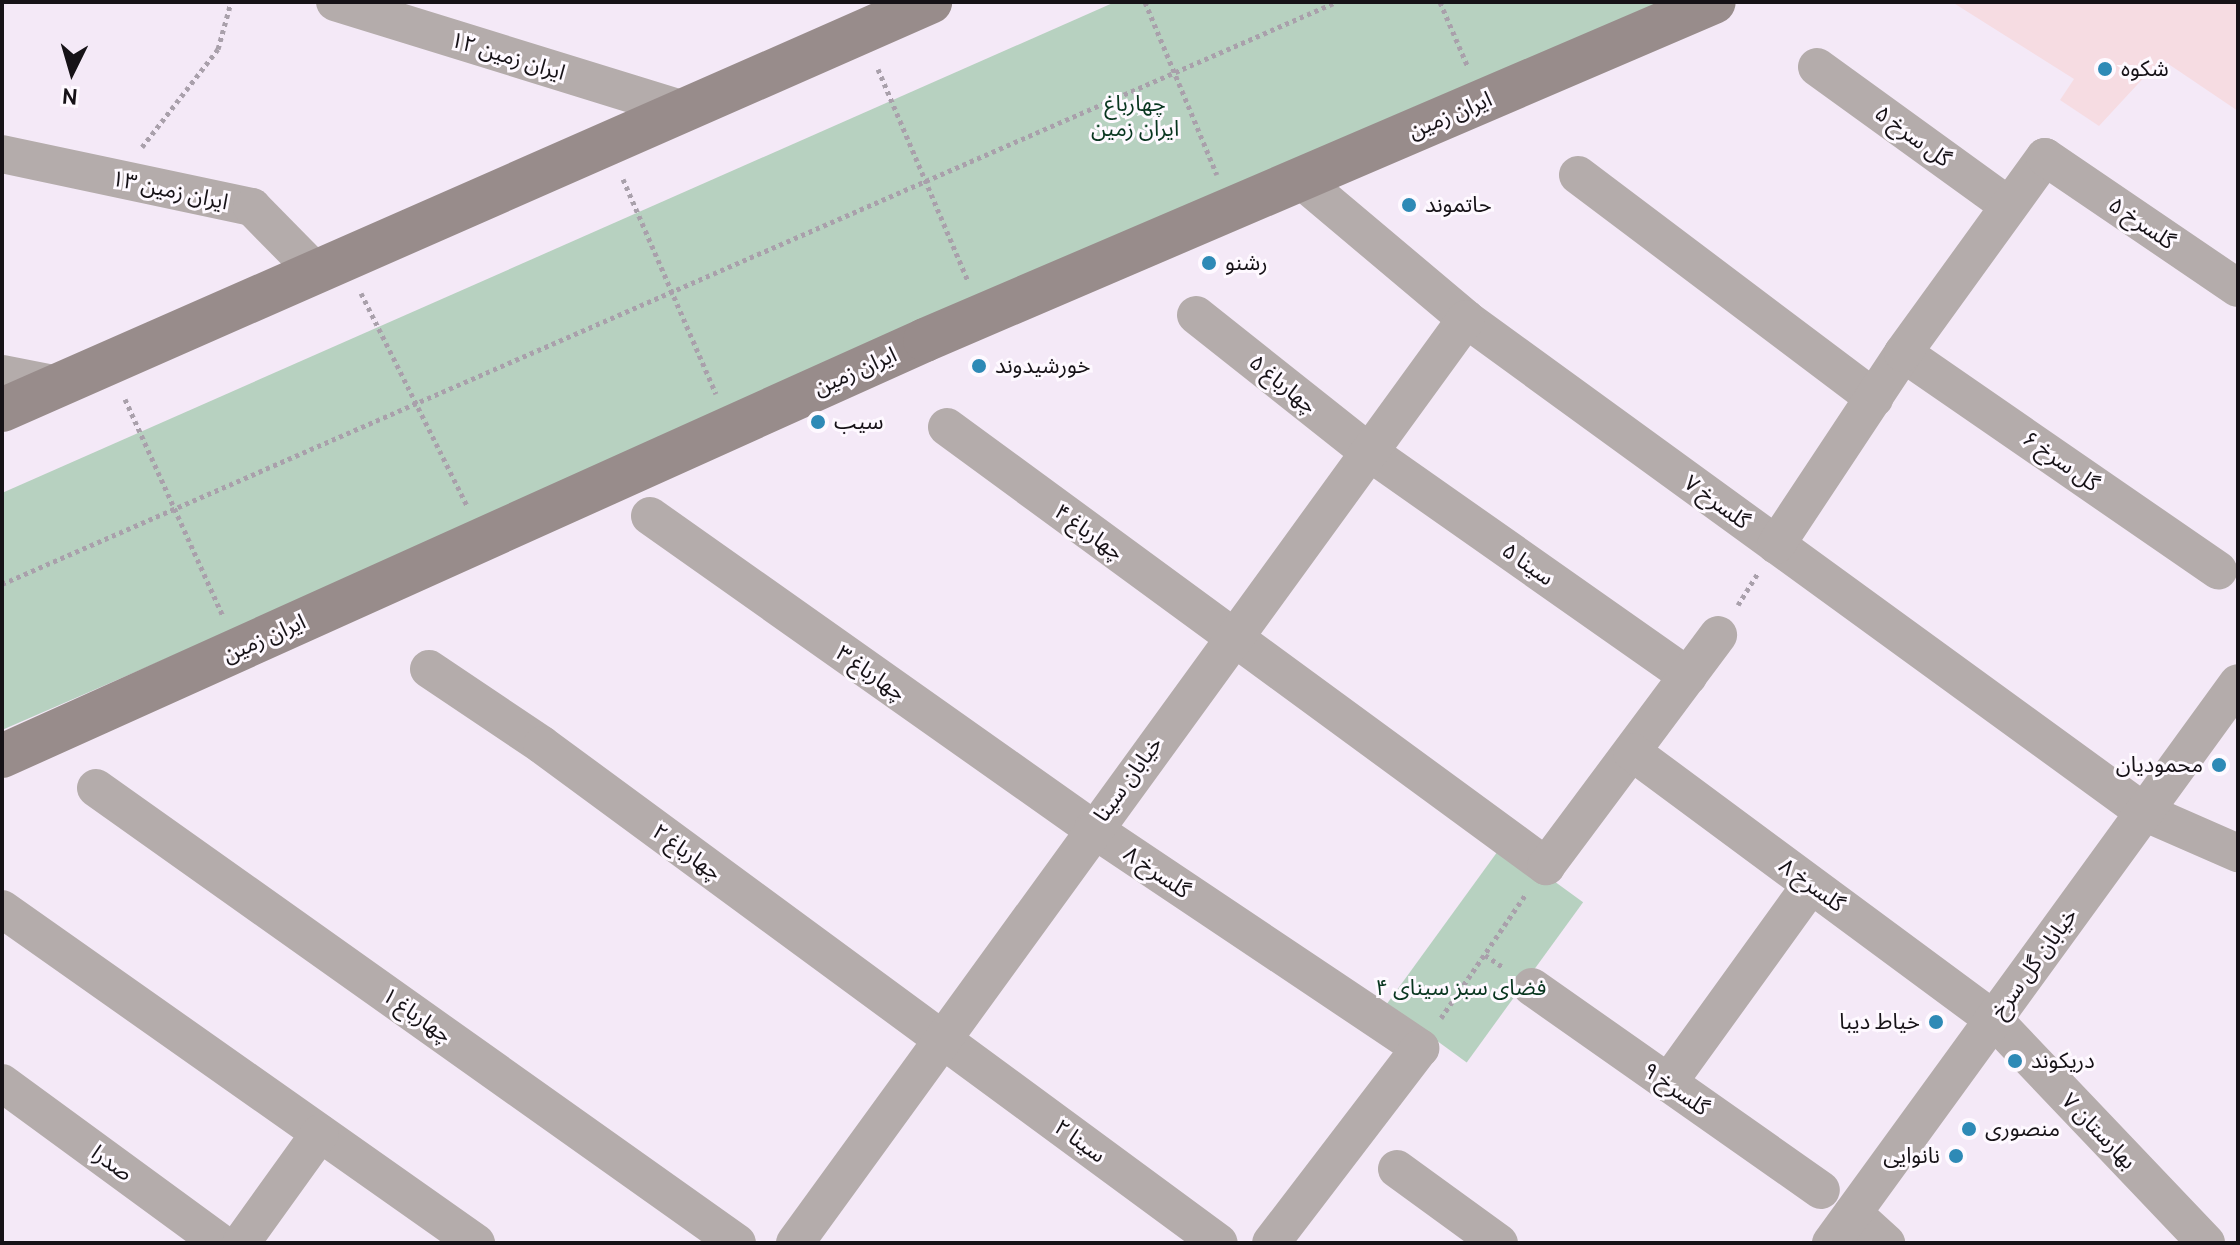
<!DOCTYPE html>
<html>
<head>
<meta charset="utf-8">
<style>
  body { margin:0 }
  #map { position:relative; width:2240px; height:1245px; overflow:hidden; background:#f4e9f7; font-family:Cabin,"Noto Sans Arabic",sans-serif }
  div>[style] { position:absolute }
  .education>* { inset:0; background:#f6dce2 }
  .green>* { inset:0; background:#b7d1c0; transform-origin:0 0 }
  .path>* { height:5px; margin-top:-2.5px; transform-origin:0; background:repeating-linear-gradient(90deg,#a9a0ab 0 4px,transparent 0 8px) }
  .street>* { height:38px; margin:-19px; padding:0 19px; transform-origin:19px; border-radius:19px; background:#b4acab }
  .secondary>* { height:44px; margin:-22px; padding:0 22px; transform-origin:22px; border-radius:22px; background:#988c8b }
  .dots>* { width:22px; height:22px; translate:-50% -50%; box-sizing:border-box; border:4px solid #fef9ff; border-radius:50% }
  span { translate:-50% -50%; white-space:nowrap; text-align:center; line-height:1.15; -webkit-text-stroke:6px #fef9ff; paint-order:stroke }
  .street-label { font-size:22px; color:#161217 }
  .poi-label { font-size:22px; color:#161217 }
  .left { translate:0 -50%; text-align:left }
  .right { translate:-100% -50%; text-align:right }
  .park-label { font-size:22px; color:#08361f }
  .frame { position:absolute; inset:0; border:4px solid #161217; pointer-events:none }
  .north { position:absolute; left:32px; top:32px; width:80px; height:80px; -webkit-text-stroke:6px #fef9ff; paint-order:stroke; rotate:185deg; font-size:22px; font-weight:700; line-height:32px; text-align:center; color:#161217 }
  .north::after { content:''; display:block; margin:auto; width:28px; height:36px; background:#161217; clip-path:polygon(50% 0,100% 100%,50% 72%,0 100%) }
</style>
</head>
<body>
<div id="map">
  <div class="education">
    <div style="clip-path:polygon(1952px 2px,2238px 2px,2238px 111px,2161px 59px,2099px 126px,2060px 100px,2074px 79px)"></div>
  </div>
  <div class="green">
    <div style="clip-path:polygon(1115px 2px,1674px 2px,2px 730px,2px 493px)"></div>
    <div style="left:1503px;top:844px;width:99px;height:198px;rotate:36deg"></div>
  </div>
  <div class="path">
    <div style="left:1145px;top:2px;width:187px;rotate:67.4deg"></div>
    <div style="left:1440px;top:2px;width:71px;rotate:66.7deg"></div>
    <div style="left:878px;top:69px;width:230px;rotate:67deg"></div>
    <div style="left:142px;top:147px;width:124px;rotate:-52.2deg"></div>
    <div style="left:218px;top:49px;width:49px;rotate:-74.5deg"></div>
    <div style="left:623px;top:179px;width:234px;rotate:66.6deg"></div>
    <div style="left:361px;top:293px;width:238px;rotate:63.5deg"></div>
    <div style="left:125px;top:399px;width:238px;rotate:65.7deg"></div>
    <div style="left:2px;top:584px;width:1455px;rotate:-23.57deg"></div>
    <div style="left:1738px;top:605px;width:38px;rotate:-58deg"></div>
    <div style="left:1485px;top:955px;width:23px;rotate:34deg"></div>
    <div style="left:1441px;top:1018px;width:150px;rotate:-55.6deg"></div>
  </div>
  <div class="street">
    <div style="left:335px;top:2px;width:361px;rotate:17.2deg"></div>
    <div style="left:1817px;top:67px;width:237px;rotate:35.9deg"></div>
    <div style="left:2px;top:154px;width:256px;rotate:12deg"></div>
    <div style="left:252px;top:207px;width:88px;rotate:45.5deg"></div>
    <div style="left:1578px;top:175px;width:371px;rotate:37deg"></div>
    <div style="left:1300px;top:179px;width:217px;rotate:40.1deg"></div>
    <div style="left:1466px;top:319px;width:838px;rotate:36.02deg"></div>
    <div style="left:2144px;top:812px;width:103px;rotate:23.6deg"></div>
    <div style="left:1196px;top:315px;width:221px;rotate:38.4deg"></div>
    <div style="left:1369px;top:452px;width:390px;rotate:35.1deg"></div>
    <div style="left:1903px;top:353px;width:383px;rotate:34.6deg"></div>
    <div style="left:2px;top:374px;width:57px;rotate:11.1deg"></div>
    <div style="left:947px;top:427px;width:743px;rotate:36.24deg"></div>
    <div style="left:1546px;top:866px;width:288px;rotate:-53.3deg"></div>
    <div style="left:650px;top:516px;width:542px;rotate:35.24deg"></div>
    <div style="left:1093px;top:829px;width:394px;rotate:33.8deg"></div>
    <div style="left:1420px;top:1048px;width:245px;rotate:127.4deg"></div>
    <div style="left:1776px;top:545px;width:230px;rotate:-56.5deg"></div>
    <div style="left:1903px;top:353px;width:242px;rotate:-54.1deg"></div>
    <div style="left:2045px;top:157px;width:233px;rotate:34.2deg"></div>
    <div style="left:429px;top:669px;width:136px;rotate:33.9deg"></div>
    <div style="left:542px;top:745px;width:840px;rotate:36.34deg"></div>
    <div style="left:1632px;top:752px;width:449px;rotate:36.5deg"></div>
    <div style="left:1993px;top:1019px;width:309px;rotate:46.4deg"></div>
    <div style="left:96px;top:788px;width:786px;rotate:35.37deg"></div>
    <div style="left:2px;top:909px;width:580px;rotate:35.17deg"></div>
    <div style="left:1532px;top:987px;width:353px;rotate:35.1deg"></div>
    <div style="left:2px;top:1083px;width:271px;rotate:36.2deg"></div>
    <div style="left:1668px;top:1083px;width:244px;rotate:-54.2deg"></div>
    <div style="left:1397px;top:1169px;width:126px;rotate:36deg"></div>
    <div style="left:1853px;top:1213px;width:45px;rotate:42.3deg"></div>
    <div style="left:241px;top:1243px;width:135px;rotate:-54.3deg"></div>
    <div style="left:795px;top:1243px;width:1142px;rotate:-54.01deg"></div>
    <div style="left:1831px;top:1243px;width:692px;rotate:-53.99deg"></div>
  </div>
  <div class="secondary">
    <div style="left:2px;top:410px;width:1014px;rotate:-23.73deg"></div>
    <div style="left:2px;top:756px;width:1012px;rotate:-24.26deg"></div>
    <div style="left:925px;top:340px;width:858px;rotate:-23.19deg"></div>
  </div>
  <div class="dots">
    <div style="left:2105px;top:69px;background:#2e8ab6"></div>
    <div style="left:1409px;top:205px;background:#2e8ab6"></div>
    <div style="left:1209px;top:263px;background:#2e8ab6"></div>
    <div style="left:979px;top:366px;background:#2e8ab6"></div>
    <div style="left:818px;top:422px;background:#2e8ab6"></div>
    <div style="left:2219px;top:765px;background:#2e8ab6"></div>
    <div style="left:1936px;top:1022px;background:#2e8ab6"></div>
    <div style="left:2015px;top:1061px;background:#2e8ab6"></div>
    <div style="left:1969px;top:1129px;background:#2e8ab6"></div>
    <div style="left:1956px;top:1156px;background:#2e8ab6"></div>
  </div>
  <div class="street-label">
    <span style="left:508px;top:56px;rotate:17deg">ایران زمین ۱۲</span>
    <span style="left:1450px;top:115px;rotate:-23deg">ایران زمین</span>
    <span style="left:1913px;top:136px;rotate:36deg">گل سرخ ۵</span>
    <span style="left:170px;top:190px;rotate:12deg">ایران زمین ۱۳</span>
    <span style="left:2142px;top:223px;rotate:34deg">گلسرخ ۵</span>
    <span style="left:855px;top:371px;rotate:-24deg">ایران زمین</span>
    <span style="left:1283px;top:384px;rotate:39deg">چهارباغ ۵</span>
    <span style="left:2061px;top:461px;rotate:35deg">گل سرخ ۶</span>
    <span style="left:1717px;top:502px;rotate:36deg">گلسرخ ۷</span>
    <span style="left:1089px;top:532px;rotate:36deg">چهارباغ ۴</span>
    <span style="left:1528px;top:564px;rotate:35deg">سینا ۵</span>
    <span style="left:264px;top:638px;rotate:-24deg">ایران زمین</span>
    <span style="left:871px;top:673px;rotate:35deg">چهارباغ ۳</span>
    <span style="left:1128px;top:779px;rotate:-54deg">خیابان سینا</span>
    <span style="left:687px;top:852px;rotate:36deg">چهارباغ ۲</span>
    <span style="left:1157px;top:872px;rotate:34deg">گلسرخ ۸</span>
    <span style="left:1812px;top:885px;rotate:36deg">گلسرخ ۸</span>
    <span style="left:2034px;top:963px;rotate:-54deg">خیابان گل سرخ</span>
    <span style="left:417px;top:1015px;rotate:35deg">چهارباغ ۱</span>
    <span style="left:1676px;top:1089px;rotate:35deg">گلسرخ ۹</span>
    <span style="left:2099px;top:1131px;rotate:46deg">بهارستان ۷</span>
    <span style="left:1080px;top:1141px;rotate:36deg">سینا ۲</span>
    <span style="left:112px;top:1163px;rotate:36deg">صدرا</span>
  </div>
  <div class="poi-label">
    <span class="left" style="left:2121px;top:69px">شکوه</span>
    <span class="left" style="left:1425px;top:205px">حاتموند</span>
    <span class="left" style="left:1225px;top:263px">رشنو</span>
    <span class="left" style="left:995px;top:366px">خورشیدوند</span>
    <span class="left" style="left:834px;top:422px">سیب</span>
    <span class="right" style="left:2203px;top:765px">محمودیان</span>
    <span class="right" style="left:1920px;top:1022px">خیاط دیبا</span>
    <span class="left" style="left:2031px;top:1061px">دریکوند</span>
    <span class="left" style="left:1985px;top:1129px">منصوری</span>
    <span class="right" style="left:1940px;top:1156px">نانوایی</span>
  </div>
  <div class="park-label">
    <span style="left:1135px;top:116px">چهارباغ<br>ایران زمین</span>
    <span style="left:1461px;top:988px">فضای سبز سینای ۴</span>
  </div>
  <div class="frame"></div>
  <div class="north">N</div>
</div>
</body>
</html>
